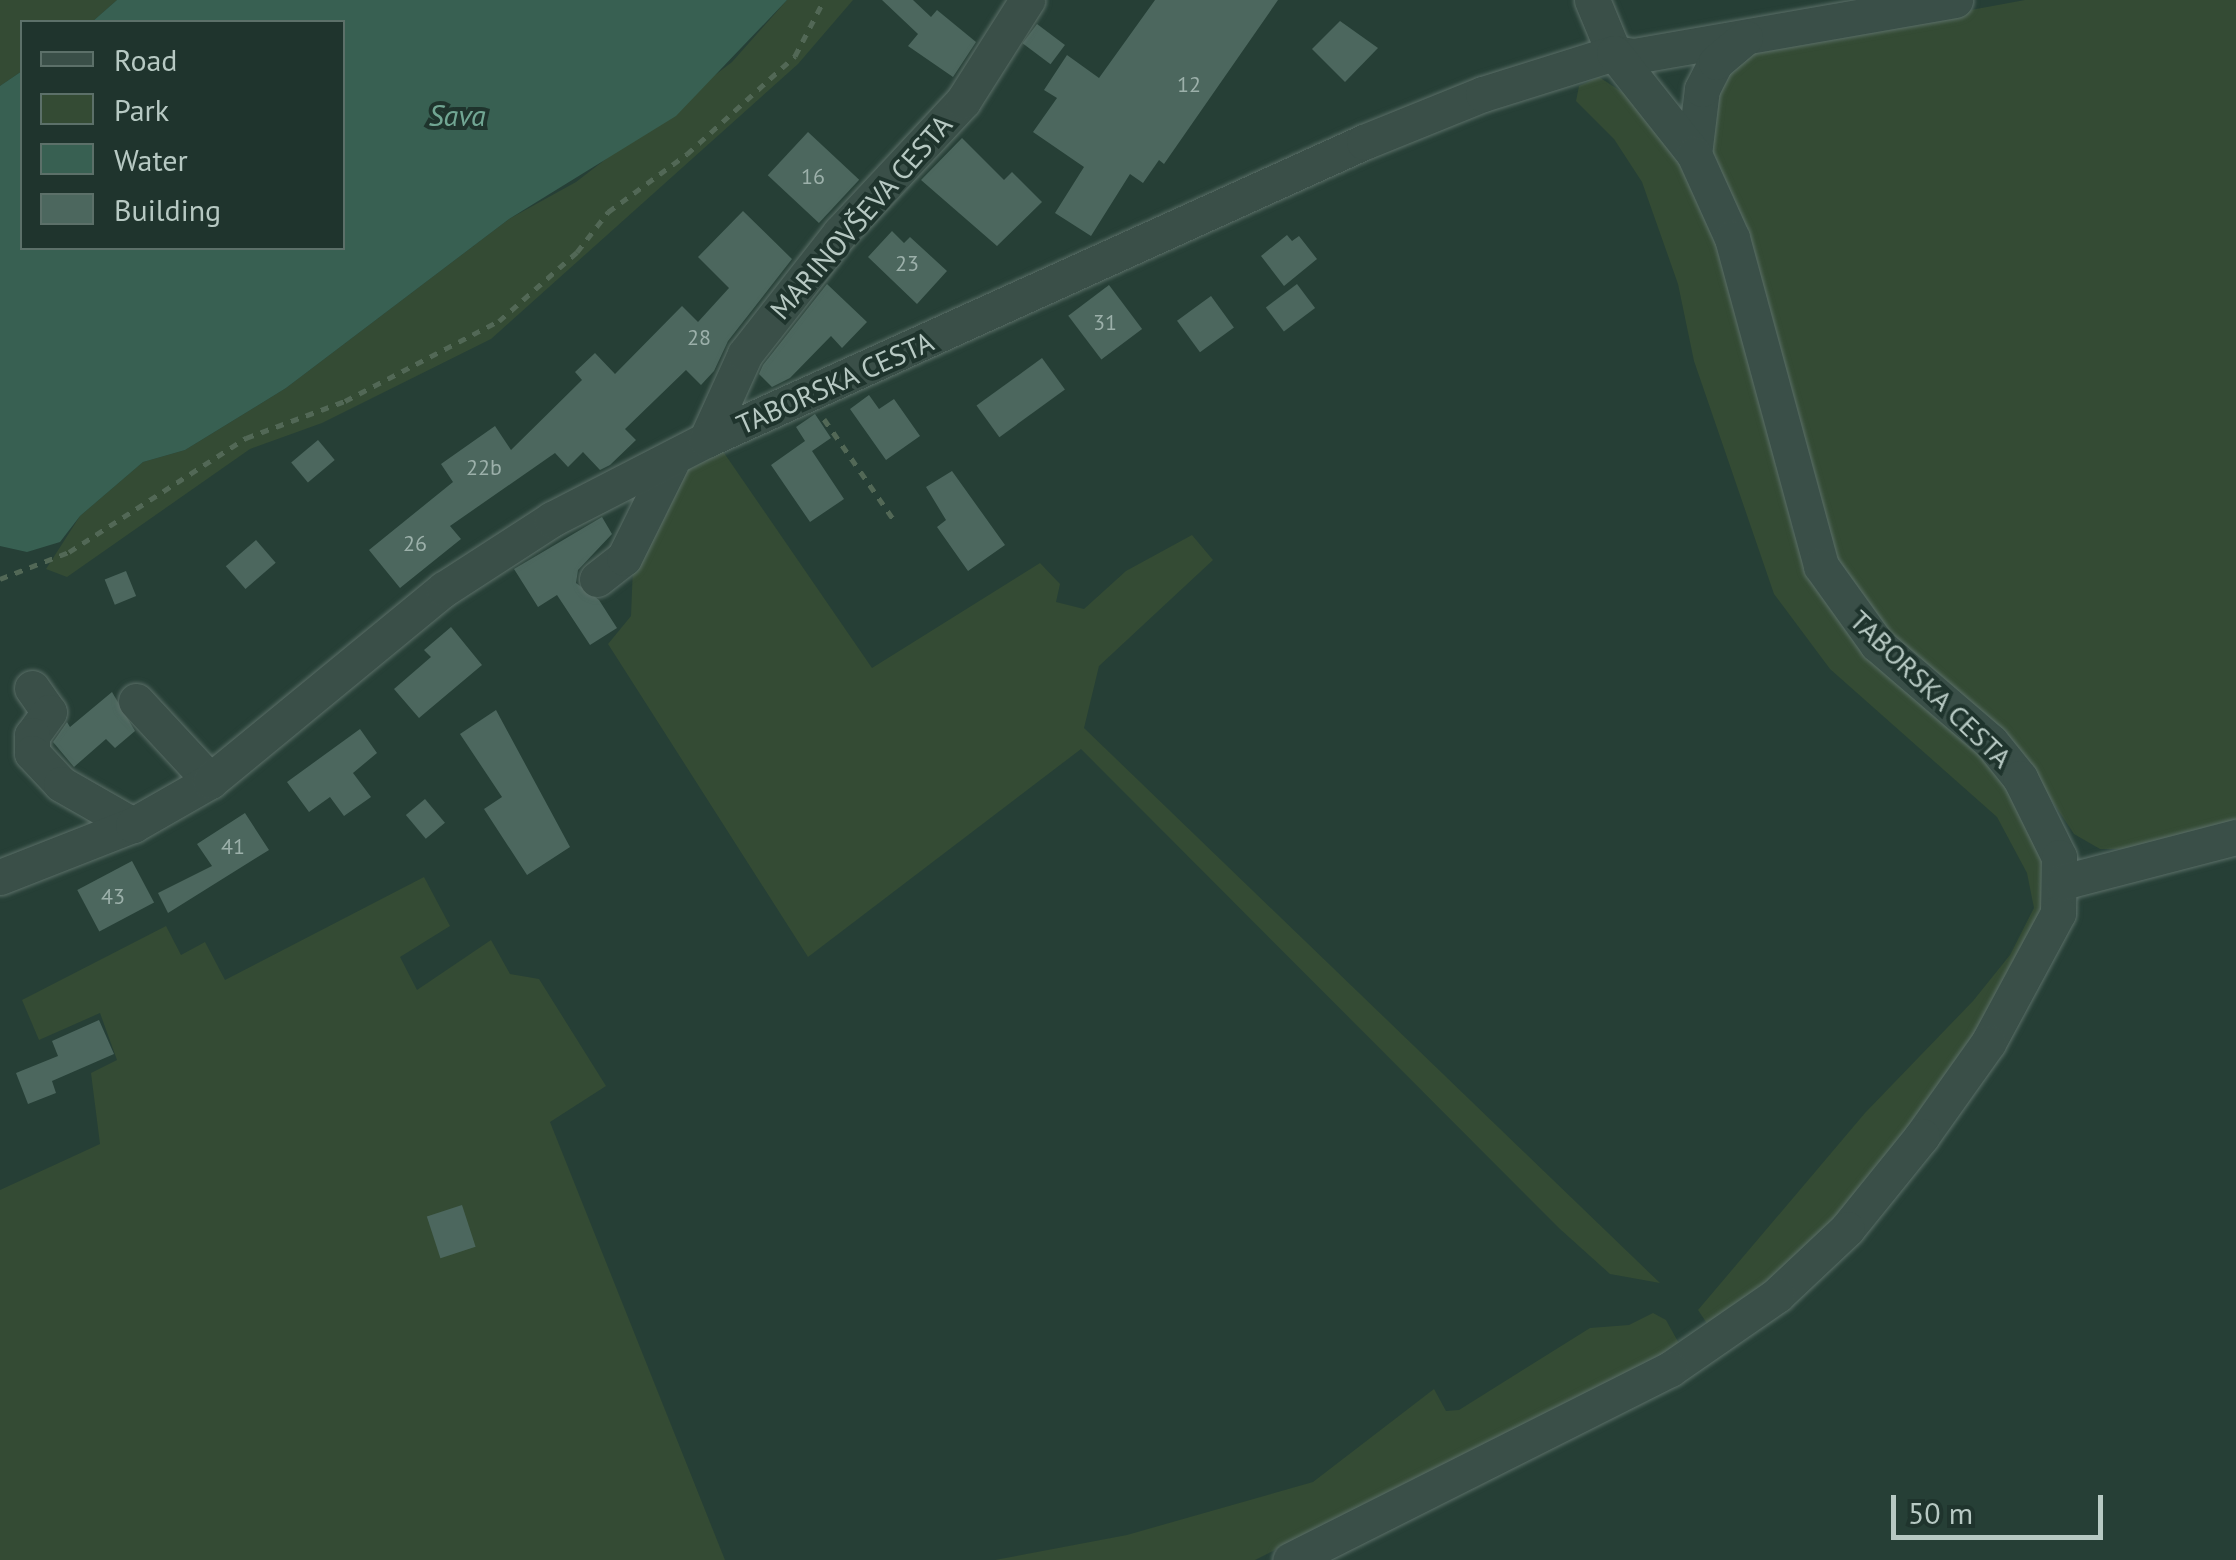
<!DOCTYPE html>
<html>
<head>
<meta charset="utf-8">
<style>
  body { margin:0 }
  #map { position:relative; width:2236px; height:1560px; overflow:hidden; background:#263f36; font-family:"PT Sans",sans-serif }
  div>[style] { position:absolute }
  .green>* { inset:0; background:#344b34 }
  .water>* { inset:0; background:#386052 }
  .building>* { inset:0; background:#4c675e; transform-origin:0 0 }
  .path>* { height:5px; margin-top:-2.5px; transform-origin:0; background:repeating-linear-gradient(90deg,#526856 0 8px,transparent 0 16px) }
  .roads { filter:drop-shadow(0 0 2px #5b6f68) drop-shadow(0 0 2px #5b6f68) }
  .minor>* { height:35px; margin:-17.5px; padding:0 17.5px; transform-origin:17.5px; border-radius:17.5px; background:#3a4f48 }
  span { translate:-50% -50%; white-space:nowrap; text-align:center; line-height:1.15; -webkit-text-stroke:8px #1f342d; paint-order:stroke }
  .number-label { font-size:22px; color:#9cb0aa }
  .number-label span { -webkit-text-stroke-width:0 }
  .street-label { font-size:28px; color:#b7c9c3 }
  .water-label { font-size:30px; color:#71a693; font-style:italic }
  .legend { position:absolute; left:20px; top:20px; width:325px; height:230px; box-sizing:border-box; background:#1f342d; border:2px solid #5c7069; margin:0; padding:12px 18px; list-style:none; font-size:30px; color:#b7c9c3 }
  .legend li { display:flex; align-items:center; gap:20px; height:50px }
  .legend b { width:50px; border:2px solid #5c7069 }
  .scale { position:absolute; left:1891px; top:1495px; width:212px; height:45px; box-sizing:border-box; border:5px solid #b7c9c3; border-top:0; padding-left:12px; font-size:30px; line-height:35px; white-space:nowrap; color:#b7c9c3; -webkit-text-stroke:8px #1f342d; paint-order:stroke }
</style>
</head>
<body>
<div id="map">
  <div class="green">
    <div style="clip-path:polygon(0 0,117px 0,92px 22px,22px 22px,22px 71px,0 86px)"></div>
    <div style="clip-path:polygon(787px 0,853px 0,798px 64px,491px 339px,322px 423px,250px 449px,67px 577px,46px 569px,80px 516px,143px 462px,185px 450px,286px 388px,509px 219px,576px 182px,732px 62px)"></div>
    <div style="clip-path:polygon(2025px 0,2236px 0,2236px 827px,2136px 849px,2100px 849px,2074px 834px,2034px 774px,1876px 630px,1834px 569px,1707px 157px,1715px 83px,1754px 50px)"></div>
    <div style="clip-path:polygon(1599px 77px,1625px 94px,1678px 157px,1716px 240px,1763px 389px,1793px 531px,1816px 585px,2007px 780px,2045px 846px,2050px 906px,2007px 997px,1815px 1249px,1712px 1331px,1698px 1310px,1865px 1113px,1973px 1001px,2010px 955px,2034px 908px,2027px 873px,1997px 817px,1830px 669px,1774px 594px,1694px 361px,1678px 284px,1642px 182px,1614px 139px,1576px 101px,1579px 86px)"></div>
    <div style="clip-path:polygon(720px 447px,872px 668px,1040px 563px,1060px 584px,1056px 602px,1084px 609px,1126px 571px,1192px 535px,1213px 560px,1099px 666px,1084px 728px,1660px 1283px,1610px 1274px,1560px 1229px,1081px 749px,808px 957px,608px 644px,631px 616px,633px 566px,677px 474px)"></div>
    <div style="clip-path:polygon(424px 877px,450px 926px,400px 957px,417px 990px,491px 940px,510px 974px,539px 979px,606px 1086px,550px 1122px,725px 1560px,0 1560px,0 1190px,100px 1144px,91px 1073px,117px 1060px,100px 1013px,39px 1040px,22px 1000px,166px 926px,181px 955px,205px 942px,225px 980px)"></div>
    <div style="clip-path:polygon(1653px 1313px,1666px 1320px,1681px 1347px,1255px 1560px,995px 1560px,1127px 1535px,1313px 1482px,1434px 1389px,1446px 1411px,1459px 1410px,1590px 1328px,1629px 1325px)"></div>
  </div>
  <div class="water">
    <div style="clip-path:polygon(117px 0,787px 0,676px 116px,509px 219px,286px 388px,185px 450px,143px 462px,80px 516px,60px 542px,27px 552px,0 546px,0 86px,22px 71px,22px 248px,342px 248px,342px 22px,92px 22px)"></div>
  </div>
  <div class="building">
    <div style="clip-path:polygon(882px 0,913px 0,931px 17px,937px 10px,976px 42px,953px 77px,908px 46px,918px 34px)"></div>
    <div style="clip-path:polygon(1155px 0,1278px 0,1164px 164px,1159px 160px,1143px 183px,1130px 174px,1091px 236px,1055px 213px,1084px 167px,1033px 132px,1057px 98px,1044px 90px,1067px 55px,1099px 78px)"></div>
    <div style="clip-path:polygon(1340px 21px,1378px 48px,1345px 82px,1312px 49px)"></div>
    <div style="left:1037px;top:24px;width:35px;height:24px;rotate:37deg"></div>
    <div style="left:808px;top:132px;width:70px;height:59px;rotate:43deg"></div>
    <div style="clip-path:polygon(962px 138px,1004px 180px,1012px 172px,1042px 202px,997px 246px,921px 180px)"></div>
    <div style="clip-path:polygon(743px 211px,792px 259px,728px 341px,714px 371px,701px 385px,686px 370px,625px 429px,636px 440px,610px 465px,600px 470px,583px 452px,568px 467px,555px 453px,450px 526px,461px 539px,400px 588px,369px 550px,453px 482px,441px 464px,495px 426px,511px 450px,582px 380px,575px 372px,595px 353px,615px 374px,682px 306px,698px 322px,729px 288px,698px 257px)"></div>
    <div style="clip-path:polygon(892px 231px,904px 243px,910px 237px,947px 271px,917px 304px,868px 257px)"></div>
    <div style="clip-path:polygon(1287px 235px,1292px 241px,1299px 236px,1317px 259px,1284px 286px,1261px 256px)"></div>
    <div style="clip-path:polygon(827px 284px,867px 322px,842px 348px,831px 336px,790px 378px,772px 387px,759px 374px,763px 365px)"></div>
    <div style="left:1297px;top:284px;width:30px;height:39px;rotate:53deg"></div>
    <div style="left:1109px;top:285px;width:55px;height:51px;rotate:53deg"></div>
    <div style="left:1211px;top:296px;width:39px;height:42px;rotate:54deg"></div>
    <div style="left:1042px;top:358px;width:39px;height:81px;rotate:54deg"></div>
    <div style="clip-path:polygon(869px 395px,879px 409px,894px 399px,920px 436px,886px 460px,850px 409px)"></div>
    <div style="clip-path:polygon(815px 414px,831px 438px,812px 451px,844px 499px,810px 522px,771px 465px,805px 441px,796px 427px)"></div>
    <div style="left:318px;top:440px;width:26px;height:35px;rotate:50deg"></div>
    <div style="clip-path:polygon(952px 471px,1005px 545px,968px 571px,937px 527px,946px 520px,926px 487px)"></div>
    <div style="clip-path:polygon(602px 517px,612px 534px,578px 570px,576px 583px,599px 600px,617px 628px,590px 645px,557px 595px,538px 607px,514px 569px)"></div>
    <div style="left:256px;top:540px;width:30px;height:40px;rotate:49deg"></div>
    <div style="left:126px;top:571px;width:27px;height:23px;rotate:68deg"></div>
    <div style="clip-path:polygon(451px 627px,482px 665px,419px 718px,394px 689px,431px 657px,424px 650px)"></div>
    <div style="clip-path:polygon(112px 692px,135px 731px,115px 748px,106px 739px,74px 767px,53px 742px,67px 722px,70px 727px)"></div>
    <div style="clip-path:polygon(496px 710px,570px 847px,527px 875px,484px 809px,502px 797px,460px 734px)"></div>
    <div style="clip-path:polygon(360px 729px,377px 753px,353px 773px,371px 797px,344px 816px,330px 797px,309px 812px,287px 782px)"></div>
    <div style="left:425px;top:799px;width:31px;height:25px;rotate:50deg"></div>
    <div style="clip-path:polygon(245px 813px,269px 850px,168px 913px,158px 893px,212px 866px,197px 844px)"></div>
    <div style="left:132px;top:861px;width:47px;height:62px;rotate:62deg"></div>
    <div style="clip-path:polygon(99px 1020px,114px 1054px,52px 1081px,56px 1093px,28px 1104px,16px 1073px,58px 1056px,52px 1041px)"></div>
    <div style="left:462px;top:1205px;width:44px;height:37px;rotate:72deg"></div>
  </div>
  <div class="path">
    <div style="left:824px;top:419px;width:126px;rotate:55.3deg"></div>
    <div style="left:0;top:579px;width:74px;rotate:-21.4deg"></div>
    <div style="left:69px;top:552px;width:211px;rotate:-32.8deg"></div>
    <div style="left:246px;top:438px;width:106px;rotate:-20.5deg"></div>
    <div style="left:345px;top:401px;width:174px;rotate:-27.5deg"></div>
    <div style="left:499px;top:321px;width:104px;rotate:-41.5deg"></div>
    <div style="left:577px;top:252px;width:51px;rotate:-52.2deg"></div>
    <div style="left:608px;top:212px;width:98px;rotate:-36.3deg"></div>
    <div style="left:687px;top:154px;width:146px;rotate:-42.2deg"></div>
    <div style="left:795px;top:56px;width:63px;rotate:-62.6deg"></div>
  </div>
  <div class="roads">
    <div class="minor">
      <div style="left:1592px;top:0;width:57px;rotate:67.5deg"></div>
      <div style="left:1614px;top:53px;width:20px;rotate:9deg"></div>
      <div style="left:1634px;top:56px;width:326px;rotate:-9.9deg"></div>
      <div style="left:1694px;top:154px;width:65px;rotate:-83deg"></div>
      <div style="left:1702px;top:89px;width:30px;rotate:-63deg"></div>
      <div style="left:1716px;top:62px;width:38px;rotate:-40deg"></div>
      <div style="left:706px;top:440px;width:94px;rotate:-65.6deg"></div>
      <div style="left:745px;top:354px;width:154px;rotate:-51.9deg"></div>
      <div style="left:840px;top:233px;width:180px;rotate:-47deg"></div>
      <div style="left:963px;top:101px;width:120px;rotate:-57.6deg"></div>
      <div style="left:597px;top:579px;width:34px;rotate:-38deg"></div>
      <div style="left:624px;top:558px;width:106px;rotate:-63.7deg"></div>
      <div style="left:32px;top:688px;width:29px;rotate:55deg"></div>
      <div style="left:49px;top:712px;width:29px;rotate:126deg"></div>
      <div style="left:32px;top:735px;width:18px;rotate:90deg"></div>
      <div style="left:32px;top:753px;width:42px;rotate:46.9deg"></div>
      <div style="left:61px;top:784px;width:83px;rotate:29.7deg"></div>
      <div style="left:136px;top:701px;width:109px;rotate:47.2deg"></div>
      <div style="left:0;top:877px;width:143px;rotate:-21.4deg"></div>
      <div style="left:133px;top:825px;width:89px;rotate:-29.7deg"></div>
      <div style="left:210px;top:781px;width:303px;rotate:-39.4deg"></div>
      <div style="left:444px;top:589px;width:129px;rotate:-32.9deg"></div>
      <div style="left:552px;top:519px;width:173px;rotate:-27.2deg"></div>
      <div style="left:706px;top:440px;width:722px;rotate:-24.37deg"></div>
      <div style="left:1364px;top:142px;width:128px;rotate:-22deg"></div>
      <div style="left:1483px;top:94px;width:137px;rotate:-17.4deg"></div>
      <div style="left:1614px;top:53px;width:129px;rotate:51.6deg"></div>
      <div style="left:1694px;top:154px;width:92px;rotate:65.7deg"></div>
      <div style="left:1732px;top:238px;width:340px;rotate:74.8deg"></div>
      <div style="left:1821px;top:566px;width:96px;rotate:54.3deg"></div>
      <div style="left:1877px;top:644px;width:150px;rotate:40.7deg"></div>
      <div style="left:1991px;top:742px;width:46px;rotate:51.1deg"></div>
      <div style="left:2020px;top:778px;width:88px;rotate:63.7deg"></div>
      <div style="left:2059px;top:857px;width:56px;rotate:91deg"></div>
      <div style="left:2058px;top:913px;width:148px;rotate:118.3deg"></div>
      <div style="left:1988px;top:1043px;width:114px;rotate:125.4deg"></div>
      <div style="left:1922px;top:1136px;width:119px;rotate:128.9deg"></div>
      <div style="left:1847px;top:1229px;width:96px;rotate:136.7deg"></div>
      <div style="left:1777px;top:1295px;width:130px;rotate:145.3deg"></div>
      <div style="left:1670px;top:1369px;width:425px;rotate:153.3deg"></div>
      <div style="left:2063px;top:882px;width:179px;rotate:-14.6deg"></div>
    </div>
  </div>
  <div class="number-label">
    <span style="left:1189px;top:85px">12</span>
    <span style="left:813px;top:177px">16</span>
    <span style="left:907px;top:264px">23</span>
    <span style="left:1105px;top:323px">31</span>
    <span style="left:699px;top:338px">28</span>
    <span style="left:484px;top:468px">22b</span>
    <span style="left:415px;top:544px">26</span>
    <span style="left:233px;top:847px">41</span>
    <span style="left:113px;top:897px">43</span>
  </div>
  <div class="street-label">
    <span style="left:861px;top:217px;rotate:-49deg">MARINOVŠEVA CESTA</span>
    <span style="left:835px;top:383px;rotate:-24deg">TABORSKA CESTA</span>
    <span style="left:1931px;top:689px;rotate:44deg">TABORSKA CESTA</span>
  </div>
  <div class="water-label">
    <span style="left:457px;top:115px">Sava</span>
  </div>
  <ul class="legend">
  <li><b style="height:12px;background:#3a4f48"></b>Road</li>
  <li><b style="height:28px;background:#344b34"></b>Park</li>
  <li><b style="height:28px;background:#386052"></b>Water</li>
  <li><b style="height:28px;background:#4c675e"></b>Building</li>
  </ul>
  <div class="scale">50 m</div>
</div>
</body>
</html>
